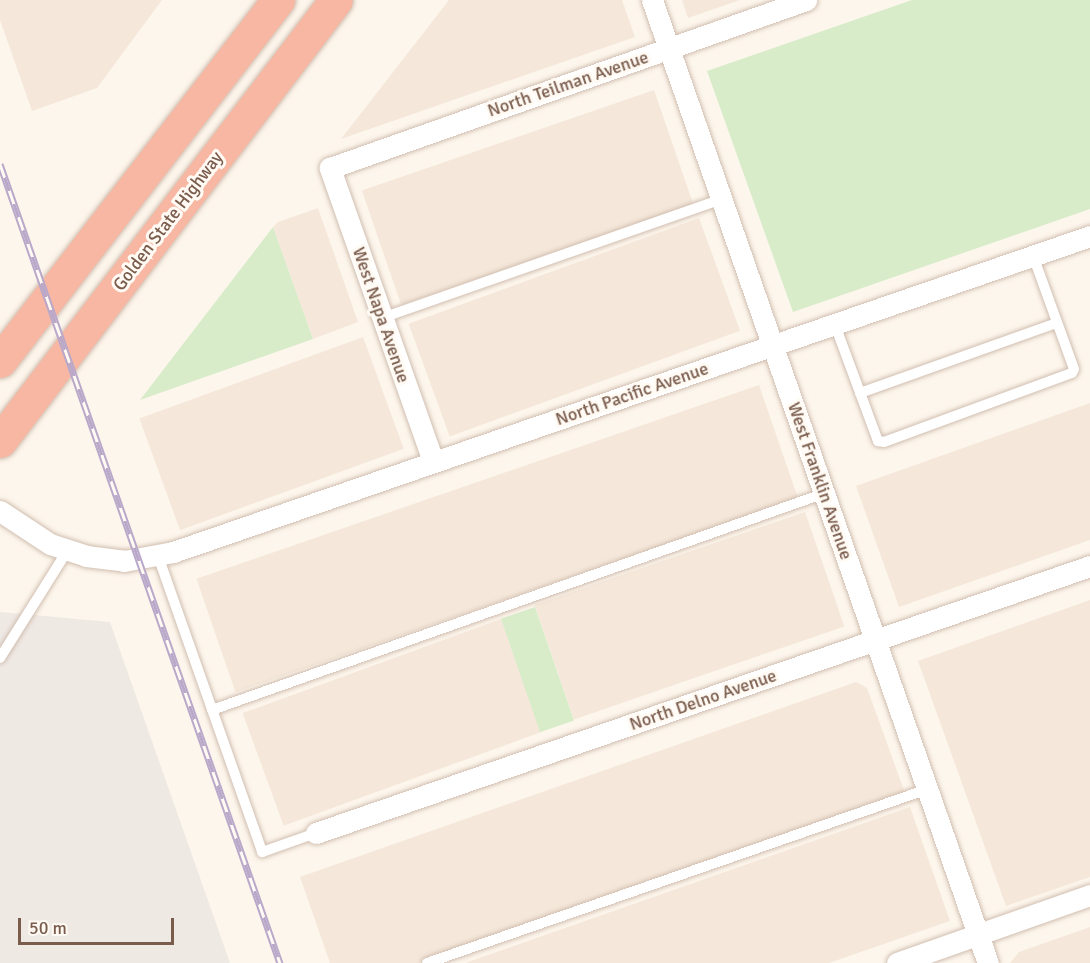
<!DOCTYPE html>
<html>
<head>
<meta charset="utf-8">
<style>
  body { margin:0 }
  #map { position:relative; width:1090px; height:963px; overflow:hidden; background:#fdf6ec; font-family:Signika,sans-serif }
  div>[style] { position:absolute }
  .residential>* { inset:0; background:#f5e8da; transform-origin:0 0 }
  .industrial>* { inset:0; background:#efe9e4 }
  .green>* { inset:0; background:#d8ecc9; transform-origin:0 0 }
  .roads { filter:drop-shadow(0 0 2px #d1beb0) drop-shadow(0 0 2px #d1beb0) }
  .lane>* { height:10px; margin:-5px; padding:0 5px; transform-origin:5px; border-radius:5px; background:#fff }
  .street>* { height:21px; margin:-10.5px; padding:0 10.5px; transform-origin:10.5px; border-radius:10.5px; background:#fff }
  .highway>* { height:33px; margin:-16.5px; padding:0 16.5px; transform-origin:16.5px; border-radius:16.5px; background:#f7b7a3 }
  .rail>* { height:7px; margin-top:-3.5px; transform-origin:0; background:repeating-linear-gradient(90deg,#fffaf3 0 14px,#b9a8c9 0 28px); box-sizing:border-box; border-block:2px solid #b9a8c9 }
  span { translate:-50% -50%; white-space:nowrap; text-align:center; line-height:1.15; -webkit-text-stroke:6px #fffaf3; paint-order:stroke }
  .street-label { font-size:18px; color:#7a5c4d }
  .scale { position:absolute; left:18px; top:918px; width:156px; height:27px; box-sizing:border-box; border:3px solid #7a5c4d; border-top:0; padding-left:8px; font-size:18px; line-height:21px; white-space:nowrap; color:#7a5c4d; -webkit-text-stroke:4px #fffaf3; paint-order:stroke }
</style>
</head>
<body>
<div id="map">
  <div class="residential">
    <div style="clip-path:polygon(0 0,162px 0,97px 88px,32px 111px,0 20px)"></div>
    <div style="clip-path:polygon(449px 0,622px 0,635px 37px,341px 139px)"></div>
    <div style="clip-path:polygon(682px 0,740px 0,688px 18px)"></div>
    <div style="left:654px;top:90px;width:121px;height:309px;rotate:71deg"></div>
    <div style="clip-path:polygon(318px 208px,358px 322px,313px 339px,273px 227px,278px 222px)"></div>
    <div style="left:699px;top:218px;width:120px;height:309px;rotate:70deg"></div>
    <div style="left:363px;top:337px;width:119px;height:238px;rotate:70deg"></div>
    <div style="left:759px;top:385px;width:120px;height:595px;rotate:71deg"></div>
    <div style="clip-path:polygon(1090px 403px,1090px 540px,899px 607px,856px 486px)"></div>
    <div style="left:805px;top:512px;width:121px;height:286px;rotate:71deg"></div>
    <div style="clip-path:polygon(1090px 600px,1090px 877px,1006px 906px,918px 661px)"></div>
    <div style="left:501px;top:619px;width:120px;height:275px;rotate:70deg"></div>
    <div style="clip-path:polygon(856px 682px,867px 688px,905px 793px,419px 963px,330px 963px,300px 877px)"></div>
    <div style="clip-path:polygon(910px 807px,950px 921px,829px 963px,465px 963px)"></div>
    <div style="clip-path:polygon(1090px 927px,1090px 963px,1010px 963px,1019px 952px)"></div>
  </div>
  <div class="industrial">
    <div style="clip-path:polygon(0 612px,110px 622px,230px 963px,0 963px)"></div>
  </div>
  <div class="green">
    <div style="clip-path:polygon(912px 0,1090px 0,1090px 209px,793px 312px,707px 71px)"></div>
    <div style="clip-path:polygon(273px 227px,313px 339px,140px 400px)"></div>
    <div style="left:535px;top:607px;width:120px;height:36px;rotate:71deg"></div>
  </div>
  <div class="roads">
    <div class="lane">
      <div style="left:382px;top:318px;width:359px;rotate:-19.3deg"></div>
      <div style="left:835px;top:325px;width:124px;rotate:69.7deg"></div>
      <div style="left:878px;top:441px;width:6px;rotate:9deg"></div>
      <div style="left:884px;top:442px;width:200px;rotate:-20.2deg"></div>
      <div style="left:1072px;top:373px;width:4px;rotate:-63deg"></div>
      <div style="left:1074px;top:369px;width:120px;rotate:-109.9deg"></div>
      <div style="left:860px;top:393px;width:209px;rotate:-19.6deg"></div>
      <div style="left:158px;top:556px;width:314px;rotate:70.6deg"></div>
      <div style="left:262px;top:852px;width:57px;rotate:-19.4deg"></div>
      <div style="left:0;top:658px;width:126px;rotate:-57.9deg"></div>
      <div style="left:212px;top:710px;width:650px;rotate:-19.49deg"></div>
      <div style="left:427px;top:963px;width:530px;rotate:-19.15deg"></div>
    </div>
    <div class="street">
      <div style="left:652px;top:0;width:1020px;rotate:70.77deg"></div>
      <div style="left:433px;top:461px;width:311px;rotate:-109.4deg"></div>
      <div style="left:330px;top:168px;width:505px;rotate:-19.44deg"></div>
      <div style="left:0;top:511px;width:60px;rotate:33.4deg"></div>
      <div style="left:50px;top:544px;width:38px;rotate:18deg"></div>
      <div style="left:86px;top:556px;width:38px;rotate:7deg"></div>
      <div style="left:124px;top:561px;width:50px;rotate:-10.4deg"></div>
      <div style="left:173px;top:552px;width:970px;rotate:-19.01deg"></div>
      <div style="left:316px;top:833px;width:819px;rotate:-19.03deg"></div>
      <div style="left:897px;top:963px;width:205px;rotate:-19.4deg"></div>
    </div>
    <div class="highway">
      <div style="left:0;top:361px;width:456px;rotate:-52.4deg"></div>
      <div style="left:0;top:441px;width:554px;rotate:-52.7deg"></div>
    </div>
  </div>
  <div class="rail">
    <div style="left:0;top:164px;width:847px;rotate:70.69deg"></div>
  </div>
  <div class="street-label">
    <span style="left:568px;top:84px;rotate:-19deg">North Teilman Avenue</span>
    <span style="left:168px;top:221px;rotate:-53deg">Golden State Highway</span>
    <span style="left:381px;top:315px;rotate:71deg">West Napa Avenue</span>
    <span style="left:632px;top:394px;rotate:-19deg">North Pacific Avenue</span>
    <span style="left:820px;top:481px;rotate:71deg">West Franklin Avenue</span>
    <span style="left:703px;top:700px;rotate:-19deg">North Delno Avenue</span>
  </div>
  <div class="scale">50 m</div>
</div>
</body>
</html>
